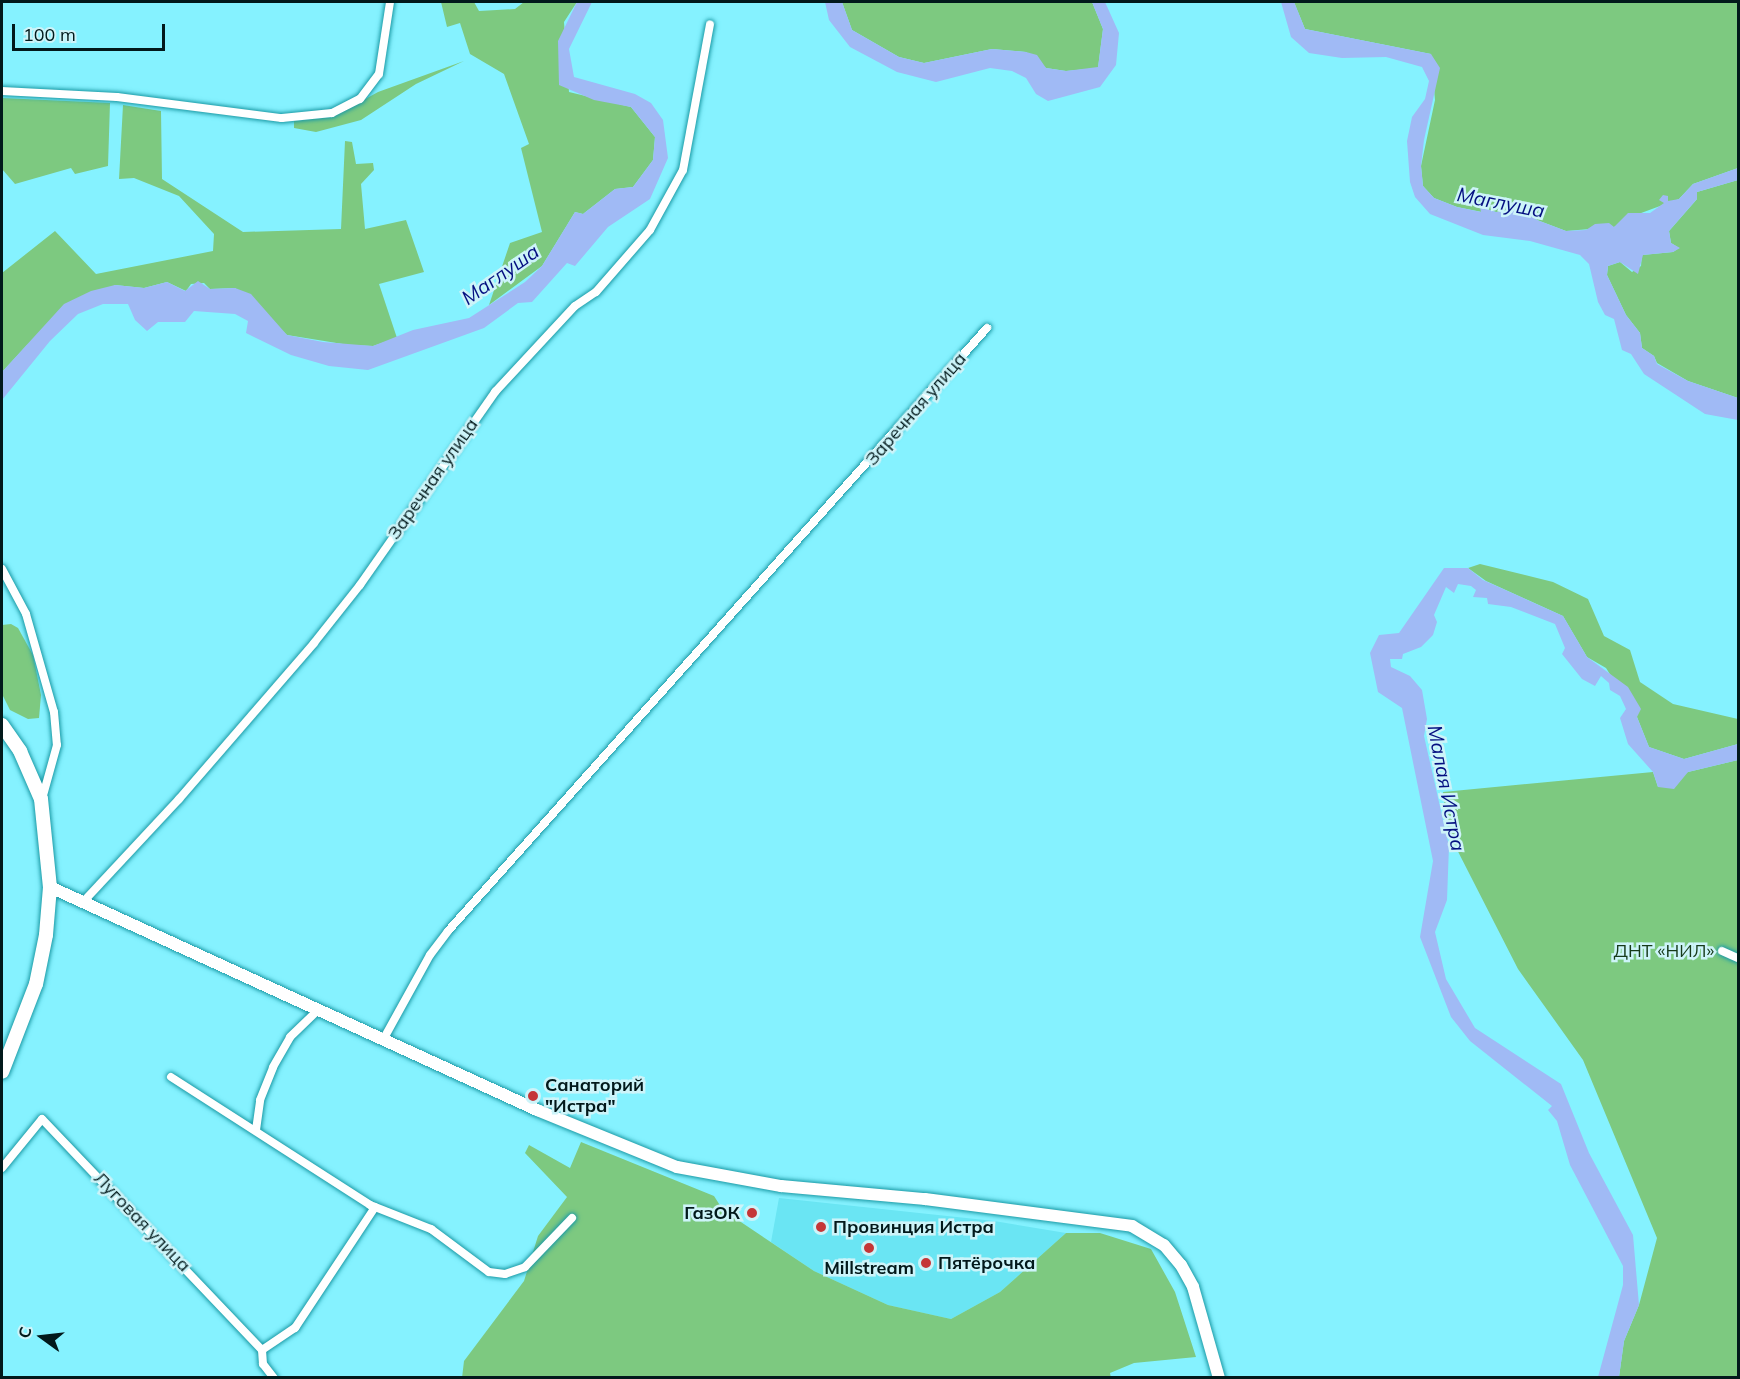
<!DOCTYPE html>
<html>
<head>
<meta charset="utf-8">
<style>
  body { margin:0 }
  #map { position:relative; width:1740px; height:1379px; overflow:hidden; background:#85f2ff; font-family:Mulish,sans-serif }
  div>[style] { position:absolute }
  .built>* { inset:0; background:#6ae5f3 }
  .green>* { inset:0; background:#7dc980 }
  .water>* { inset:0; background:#a0baf5 }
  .roads { filter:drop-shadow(0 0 2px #1b9aa6) drop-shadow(0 0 2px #1b9aa6) }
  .minor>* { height:8px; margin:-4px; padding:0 4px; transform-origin:4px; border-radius:4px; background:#fff }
  .secondary>* { height:12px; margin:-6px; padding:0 6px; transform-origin:6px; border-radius:6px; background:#fff }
  .primary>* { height:14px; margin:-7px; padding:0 7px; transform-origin:7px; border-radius:7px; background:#fff }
  .dots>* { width:16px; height:16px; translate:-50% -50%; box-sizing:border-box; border:3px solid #cdf4f9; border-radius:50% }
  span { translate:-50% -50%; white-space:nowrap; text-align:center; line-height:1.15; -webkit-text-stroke:5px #cdf4f9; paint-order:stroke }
  .street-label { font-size:18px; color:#02191b }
  .park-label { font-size:18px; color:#163a19 }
  .poi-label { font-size:18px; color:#02191b; font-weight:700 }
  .left { translate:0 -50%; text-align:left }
  .right { translate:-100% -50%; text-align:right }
  .water-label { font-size:20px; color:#040f80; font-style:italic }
  .frame { position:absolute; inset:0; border:3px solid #02191b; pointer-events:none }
  .north { position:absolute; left:12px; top:1307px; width:60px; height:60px; -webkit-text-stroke:4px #cdf4f9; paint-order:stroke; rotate:285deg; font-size:16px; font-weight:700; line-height:24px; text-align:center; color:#02191b }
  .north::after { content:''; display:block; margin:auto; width:21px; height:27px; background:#02191b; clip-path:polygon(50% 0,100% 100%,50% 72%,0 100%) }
  .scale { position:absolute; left:12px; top:24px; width:153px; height:27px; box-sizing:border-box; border:3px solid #02191b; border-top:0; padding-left:8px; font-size:18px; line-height:21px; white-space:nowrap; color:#02191b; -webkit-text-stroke:4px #cdf4f9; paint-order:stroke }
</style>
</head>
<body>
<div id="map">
  <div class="built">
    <div style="clip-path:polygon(779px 1198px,994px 1221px,1066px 1233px,1000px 1292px,951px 1319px,888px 1305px,814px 1271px,771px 1242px)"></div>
  </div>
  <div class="green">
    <div style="clip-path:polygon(441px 2px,474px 2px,479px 11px,515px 9px,524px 2px,577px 2px,564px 22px,569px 92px,631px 107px,655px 137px,653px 160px,633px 187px,615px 189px,583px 214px,575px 212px,542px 266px,489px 305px,510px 243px,542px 232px,521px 148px,529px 144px,504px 74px,470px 54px,460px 23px,447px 27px)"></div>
    <div style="clip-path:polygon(842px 2px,1092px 2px,1103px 29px,1098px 68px,1066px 71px,1046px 68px,1026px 52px,992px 49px,924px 63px,899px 57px,852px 30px)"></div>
    <div style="clip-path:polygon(1294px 2px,1738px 2px,1738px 168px,1693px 184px,1679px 199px,1633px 216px,1614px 227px,1566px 231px,1537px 220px,1525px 209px,1496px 212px,1481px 207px,1482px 212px,1457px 207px,1434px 198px,1423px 186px,1421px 166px,1435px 100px,1431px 54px,1305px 29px)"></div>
    <div style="clip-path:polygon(464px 61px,416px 84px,361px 120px,316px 132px,294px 128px,294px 121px,333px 117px,378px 92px)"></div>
    <div style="clip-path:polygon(2px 98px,110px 103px,108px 166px,75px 174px,71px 168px,15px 184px,2px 169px)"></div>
    <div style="clip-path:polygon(123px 105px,161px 111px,162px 179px,243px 232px,341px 229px,345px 141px,352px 142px,356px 164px,373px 163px,374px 170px,361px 184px,365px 229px,406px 220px,424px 272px,379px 284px,397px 338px,373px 346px,349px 345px,287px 335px,235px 288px,210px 289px,204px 283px,191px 284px,186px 291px,167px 282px,144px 288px,115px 285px,27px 345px,2px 372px,2px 273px,55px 231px,96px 274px,213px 251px,214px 234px,179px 196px,134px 178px,119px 179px)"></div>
    <div style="clip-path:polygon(1738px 180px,1738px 398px,1688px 381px,1657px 363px,1654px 356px,1642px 348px,1640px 333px,1626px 315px,1607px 275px,1608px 266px,1620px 262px,1632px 272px,1641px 266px,1642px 255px,1673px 252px,1679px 248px,1671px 243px,1669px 231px,1697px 199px,1697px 192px)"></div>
    <div style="clip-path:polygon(1480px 564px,1553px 582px,1588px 599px,1604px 636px,1630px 650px,1640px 682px,1673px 704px,1738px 719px,1738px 744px,1684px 759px,1649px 747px,1637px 717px,1606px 668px,1587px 657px,1563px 616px,1486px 581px,1468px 568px)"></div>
    <div style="clip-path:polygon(11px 624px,18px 628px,33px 655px,41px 695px,39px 718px,28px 719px,10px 710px,2px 694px,2px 625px)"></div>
    <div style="clip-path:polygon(1738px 760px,1738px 1377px,1619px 1377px,1624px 1341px,1639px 1305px,1657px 1238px,1583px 1060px,1518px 969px,1448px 832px,1443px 792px,1653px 772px,1658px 787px,1688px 772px)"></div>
    <div style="clip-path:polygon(581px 1142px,714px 1196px,723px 1210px,814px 1271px,888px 1305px,951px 1319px,1000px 1292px,1066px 1233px,1100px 1233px,1151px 1249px,1175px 1292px,1196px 1357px,1134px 1363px,1110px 1373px,1111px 1378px,462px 1378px,464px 1361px,524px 1281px,538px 1236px,567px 1197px,525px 1153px,529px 1145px,570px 1168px)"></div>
  </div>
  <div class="water">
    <div style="clip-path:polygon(577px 2px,592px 2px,569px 49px,574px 77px,635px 94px,651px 103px,663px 120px,668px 158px,650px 199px,608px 227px,575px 266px,567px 263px,532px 302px,518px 303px,484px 328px,368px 370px,329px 366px,291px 355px,246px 333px,248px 321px,235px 314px,194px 311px,185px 322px,158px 322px,147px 331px,135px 320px,128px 304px,103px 304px,78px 314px,50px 341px,2px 400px,2px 372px,64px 304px,91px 291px,115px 285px,144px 288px,167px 282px,185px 291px,198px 281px,210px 289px,235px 288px,251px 294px,287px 335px,323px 342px,373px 346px,413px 330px,469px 318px,525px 282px,542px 266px,575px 212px,583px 214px,615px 189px,633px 187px,653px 160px,655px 137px,631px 107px,594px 100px,559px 85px,558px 41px)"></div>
    <div style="clip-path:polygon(825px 2px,842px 2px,852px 30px,899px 57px,924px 63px,992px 49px,1026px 52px,1037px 55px,1046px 68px,1066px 71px,1098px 67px,1103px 29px,1092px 2px,1105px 2px,1119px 33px,1116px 65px,1100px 87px,1048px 101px,1036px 94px,1026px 78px,1012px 71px,990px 68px,936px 82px,897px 72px,850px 47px,829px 20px)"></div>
    <div style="clip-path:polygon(1281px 2px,1294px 2px,1305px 29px,1431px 54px,1440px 68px,1424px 140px,1421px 166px,1423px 186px,1434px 198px,1457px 207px,1481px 212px,1480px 207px,1496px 212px,1525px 209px,1537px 220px,1566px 231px,1586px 230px,1595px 224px,1609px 223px,1614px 227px,1628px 213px,1650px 213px,1664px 203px,1659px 200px,1663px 195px,1668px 196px,1668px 201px,1679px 199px,1693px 184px,1738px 168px,1738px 180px,1697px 192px,1697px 199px,1669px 231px,1671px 243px,1680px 248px,1673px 252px,1643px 255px,1638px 274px,1620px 262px,1608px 266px,1607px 275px,1626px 315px,1640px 333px,1642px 348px,1654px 356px,1657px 364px,1688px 381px,1738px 398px,1738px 420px,1705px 414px,1644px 374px,1631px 354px,1622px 350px,1614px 319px,1605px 315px,1598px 302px,1589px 264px,1580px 255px,1530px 241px,1483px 235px,1430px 214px,1415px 197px,1410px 182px,1407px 141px,1412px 117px,1425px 99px,1429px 81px,1422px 67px,1386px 57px,1342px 58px,1309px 53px,1291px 37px)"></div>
    <div style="clip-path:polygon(1444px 568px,1468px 568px,1483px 580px,1563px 616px,1587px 657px,1628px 687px,1641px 709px,1637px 717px,1649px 747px,1684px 759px,1738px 744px,1738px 760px,1688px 772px,1674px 789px,1658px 787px,1653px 772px,1628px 744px,1620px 718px,1626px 709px,1620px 696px,1610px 690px,1609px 683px,1601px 676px,1595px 686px,1582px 679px,1562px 654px,1565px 648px,1555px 624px,1511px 607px,1488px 604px,1487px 598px,1473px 597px,1476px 590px,1471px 586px,1458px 584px,1454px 593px,1446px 587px,1434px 615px,1437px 622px,1433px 635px,1421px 647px,1403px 654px,1402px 659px,1390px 659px,1391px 667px,1410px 676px,1422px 690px,1427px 719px,1424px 736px,1449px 846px,1447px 900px,1435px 932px,1446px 979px,1475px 1028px,1561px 1084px,1589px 1153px,1633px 1235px,1639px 1305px,1624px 1341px,1619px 1377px,1598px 1377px,1623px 1285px,1623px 1266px,1570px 1165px,1557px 1121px,1548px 1110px,1552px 1106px,1470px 1041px,1451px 1017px,1420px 937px,1433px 861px,1402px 708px,1378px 692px,1370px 653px,1379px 635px,1399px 633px)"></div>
  </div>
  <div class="roads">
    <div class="minor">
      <div style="left:2px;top:91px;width:115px;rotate:3deg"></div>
      <div style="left:117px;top:97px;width:166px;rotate:7.3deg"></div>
      <div style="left:282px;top:118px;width:50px;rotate:-5.7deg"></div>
      <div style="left:332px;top:113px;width:31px;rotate:-27deg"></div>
      <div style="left:360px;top:99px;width:31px;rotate:-53deg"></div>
      <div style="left:379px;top:74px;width:73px;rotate:-81.3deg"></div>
      <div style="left:2px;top:569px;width:51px;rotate:61.9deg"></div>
      <div style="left:26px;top:614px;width:102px;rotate:74.1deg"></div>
      <div style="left:54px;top:712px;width:33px;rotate:85deg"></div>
      <div style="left:57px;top:745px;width:56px;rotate:105.5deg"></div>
      <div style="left:83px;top:902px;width:141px;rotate:-47deg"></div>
      <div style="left:179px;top:799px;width:206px;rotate:-49.1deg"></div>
      <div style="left:314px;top:643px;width:74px;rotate:-51.6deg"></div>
      <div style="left:360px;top:585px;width:236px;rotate:-55deg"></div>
      <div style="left:495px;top:392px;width:117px;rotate:-47.1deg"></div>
      <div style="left:575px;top:306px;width:25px;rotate:-34deg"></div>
      <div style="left:596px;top:292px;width:82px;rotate:-48.9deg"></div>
      <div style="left:650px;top:230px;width:68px;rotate:-61.2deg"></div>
      <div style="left:683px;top:170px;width:148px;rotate:-79.5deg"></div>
      <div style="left:1722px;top:951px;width:17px;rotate:24deg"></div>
      <div style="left:383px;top:1040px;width:97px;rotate:-61.1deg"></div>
      <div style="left:430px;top:955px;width:30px;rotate:-53deg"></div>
      <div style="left:448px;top:931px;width:809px;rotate:-48.21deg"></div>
      <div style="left:171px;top:1077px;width:237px;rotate:32.7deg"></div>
      <div style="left:370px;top:1205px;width:66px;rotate:21.5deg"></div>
      <div style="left:431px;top:1229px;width:72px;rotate:36.6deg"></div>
      <div style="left:489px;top:1272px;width:16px;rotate:7deg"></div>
      <div style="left:505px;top:1274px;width:21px;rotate:-19deg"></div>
      <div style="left:525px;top:1267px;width:68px;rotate:-46.2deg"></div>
      <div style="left:256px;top:1130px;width:30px;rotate:-82deg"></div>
      <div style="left:260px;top:1100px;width:35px;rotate:-68deg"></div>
      <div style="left:273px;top:1067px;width:34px;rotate:-60deg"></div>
      <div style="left:290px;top:1037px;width:37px;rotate:-44deg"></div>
      <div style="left:2px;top:1168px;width:63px;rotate:-50.8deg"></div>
      <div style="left:42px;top:1119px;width:319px;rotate:46.4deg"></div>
      <div style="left:262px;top:1350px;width:14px;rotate:86deg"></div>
      <div style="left:263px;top:1364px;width:18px;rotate:52deg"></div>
      <div style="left:262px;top:1350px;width:40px;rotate:-34deg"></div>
      <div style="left:295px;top:1328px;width:145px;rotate:-56.5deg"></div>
    </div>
    <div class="secondary">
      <div style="left:50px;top:887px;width:536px;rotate:24.6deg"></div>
      <div style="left:537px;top:1110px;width:151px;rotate:22.2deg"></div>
      <div style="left:677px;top:1167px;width:106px;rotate:10.4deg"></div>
      <div style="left:781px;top:1186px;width:145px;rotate:5.2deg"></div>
      <div style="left:925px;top:1199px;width:209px;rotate:7.4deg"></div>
      <div style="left:1132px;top:1226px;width:37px;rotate:31deg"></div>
      <div style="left:1164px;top:1245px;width:26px;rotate:50deg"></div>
      <div style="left:1181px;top:1265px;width:25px;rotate:61deg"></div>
      <div style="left:1193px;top:1287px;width:95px;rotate:74.1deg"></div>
    </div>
    <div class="primary">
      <div style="left:2px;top:725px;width:32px;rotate:55deg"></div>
      <div style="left:20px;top:751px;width:52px;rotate:66.4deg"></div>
      <div style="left:41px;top:799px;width:88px;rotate:84.2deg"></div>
      <div style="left:50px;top:887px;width:48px;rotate:94.8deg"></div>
      <div style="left:46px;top:935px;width:50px;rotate:101.5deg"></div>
      <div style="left:36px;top:984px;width:94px;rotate:111.1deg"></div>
    </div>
  </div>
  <div class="dots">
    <div style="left:533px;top:1096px;background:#c53637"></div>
    <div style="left:752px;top:1213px;background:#c53637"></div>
    <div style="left:821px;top:1227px;background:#c53637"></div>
    <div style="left:869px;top:1248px;background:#c53637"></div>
    <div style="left:926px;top:1263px;background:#c53637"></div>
  </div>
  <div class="street-label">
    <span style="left:916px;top:409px;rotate:-49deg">Заречная улица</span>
    <span style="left:433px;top:479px;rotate:-55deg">Заречная улица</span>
    <span style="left:142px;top:1222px;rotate:46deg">Луговая улица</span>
  </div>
  <div class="park-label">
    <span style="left:1664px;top:951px">ДНТ «НИЛ»</span>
  </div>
  <div class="poi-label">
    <span class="left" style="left:545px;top:1096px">Санаторий<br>"Истра"</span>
    <span class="right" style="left:740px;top:1213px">ГазОК</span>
    <span class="left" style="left:833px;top:1227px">Провинция Истра</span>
    <span class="left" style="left:938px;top:1263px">Пятёрочка</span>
    <span style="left:869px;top:1268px">Millstream</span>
  </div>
  <div class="water-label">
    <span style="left:1501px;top:202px;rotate:11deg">Маглуша</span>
    <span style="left:500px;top:274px;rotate:-35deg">Маглуша</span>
    <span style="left:1447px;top:788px;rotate:79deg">Малая Истра</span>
  </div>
  <div class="frame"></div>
  <div class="north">С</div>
  <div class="scale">100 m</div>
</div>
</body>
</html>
